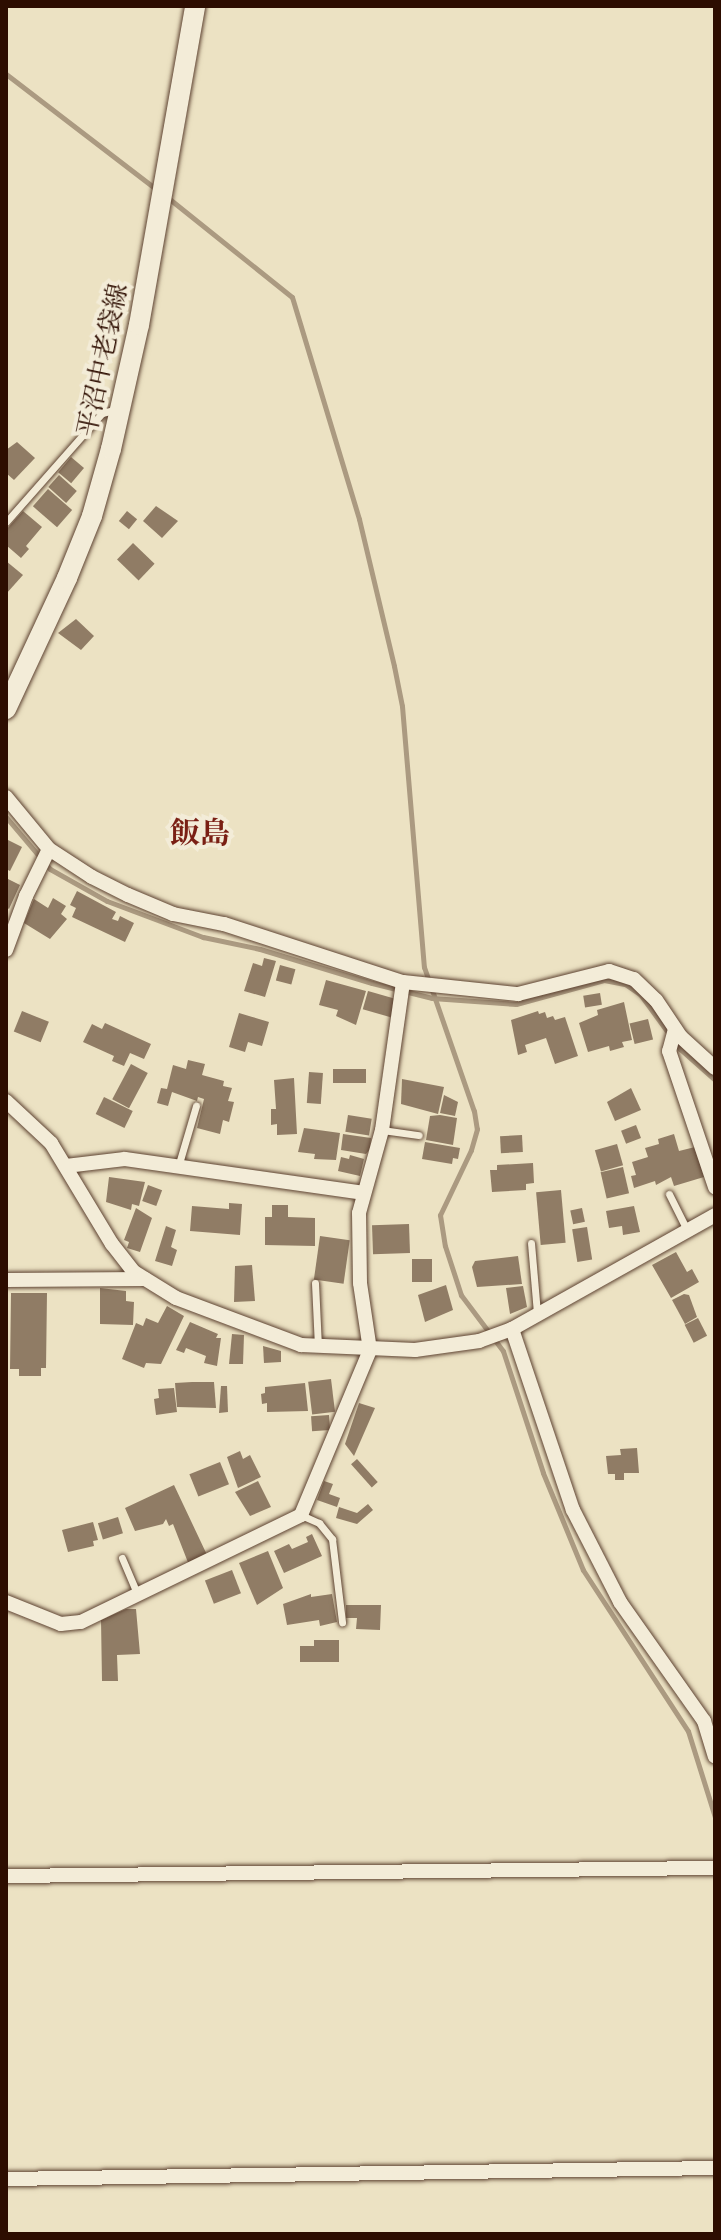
<!DOCTYPE html>
<html>
<head>
<meta charset="utf-8">
<style>
  body { margin:0 }
  #map { position:relative; width:721px; height:2240px; overflow:hidden; background:#ece2c3; font-family:"Libre Caslon Text","Noto Serif JP",serif }
  div>[style] { position:absolute }
  .stream>* { height:5px; margin:-2.5px; padding:0 2.5px; transform-origin:2.5px; border-radius:2.5px; background:#ab9a81 }
  .building>* { inset:0; background:#907c65; transform-origin:0 0 }
  .roads { filter:drop-shadow(0 0 2px #5d4231) drop-shadow(0 0 2px #5d4231) }
  .service>* { height:7px; margin:-3.5px; padding:0 3.5px; transform-origin:3.5px; border-radius:3.5px; background:#f3ecd8 }
  .minor>* { height:14px; margin:-7px; padding:0 7px; transform-origin:7px; border-radius:7px; background:#f3ecd8 }
  .secondary>* { height:20px; margin:-10px; padding:0 10px; transform-origin:10px; border-radius:10px; background:#f3ecd8 }
  span { translate:-50% -50%; white-space:nowrap; text-align:center; line-height:1.15; -webkit-text-stroke:8px #f3ecd8; paint-order:stroke }
  .street-label { font-size:26px; color:#2d0d00 }
  .quarter-label { font-size:30px; color:#7a1f14; font-weight:700 }
  .frame { position:absolute; inset:0; border:8px solid #2d0d00; pointer-events:none }
</style>
</head>
<body>
<div id="map">
  <div class="stream">
    <div style="left:6px;top:74px;width:189px;rotate:37.5deg"></div>
    <div style="left:167px;top:197px;width:160px;rotate:38.7deg"></div>
    <div style="left:292px;top:297px;width:232px;rotate:73.2deg"></div>
    <div style="left:359px;top:519px;width:151px;rotate:76.6deg"></div>
    <div style="left:394px;top:666px;width:41px;rotate:78.7deg"></div>
    <div style="left:402px;top:706px;width:262px;rotate:85.2deg"></div>
    <div style="left:424px;top:967px;width:152px;rotate:70.9deg"></div>
    <div style="left:474px;top:1111px;width:18px;rotate:81deg"></div>
    <div style="left:477px;top:1129px;width:22px;rotate:106deg"></div>
    <div style="left:471px;top:1150px;width:72px;rotate:115.5deg"></div>
    <div style="left:440px;top:1215px;width:31px;rotate:81deg"></div>
    <div style="left:445px;top:1246px;width:52px;rotate:71.9deg"></div>
    <div style="left:461px;top:1295px;width:70px;rotate:53.1deg"></div>
    <div style="left:503px;top:1351px;width:128px;rotate:71.8deg"></div>
    <div style="left:543px;top:1473px;width:105px;rotate:67.6deg"></div>
    <div style="left:583px;top:1570px;width:192px;rotate:56.9deg"></div>
    <div style="left:688px;top:1731px;width:90px;rotate:72.6deg"></div>
    <div style="left:6px;top:817px;width:68px;rotate:49.8deg"></div>
    <div style="left:50px;top:869px;width:65px;rotate:29.3deg"></div>
    <div style="left:107px;top:901px;width:103px;rotate:20.6deg"></div>
    <div style="left:203px;top:937px;width:58px;rotate:11.9deg"></div>
    <div style="left:260px;top:949px;width:117px;rotate:16.9deg"></div>
    <div style="left:372px;top:983px;width:62px;rotate:14deg"></div>
    <div style="left:432px;top:998px;width:84px;rotate:4.1deg"></div>
    <div style="left:516px;top:1004px;width:91px;rotate:-15.3deg"></div>
    <div style="left:604px;top:980px;width:21px;rotate:11deg"></div>
    <div style="left:625px;top:984px;width:18px;rotate:34deg"></div>
    <div style="left:640px;top:994px;width:68px;rotate:54deg"></div>
    <div style="left:680px;top:1049px;width:47px;rotate:41.5deg"></div>
  </div>
  <div class="building">
    <div style="clip-path:polygon(17px 442px,35px 458px,14px 480px,6px 473px,6px 450px)"></div>
    <div style="left:71px;top:457px;width:17px;height:20px;rotate:40deg"></div>
    <div style="left:59px;top:475px;width:24px;height:16px;rotate:42deg"></div>
    <div style="left:48px;top:489px;width:32px;height:23px;rotate:41deg"></div>
    <div style="clip-path:polygon(156px 506px,178px 521px,162px 538px,143px 521px)"></div>
    <div style="clip-path:polygon(23px 511px,42px 527px,26px 546px,29px 549px,21px 558px,6px 545px,6px 530px)"></div>
    <div style="left:127px;top:511px;width:13px;height:13px;rotate:39deg"></div>
    <div style="left:133px;top:543px;width:30px;height:23px;rotate:44deg"></div>
    <div style="clip-path:polygon(6px 561px,23px 575px,6px 594px)"></div>
    <div style="clip-path:polygon(76px 619px,94px 636px,81px 650px,58px 633px)"></div>
    <div style="clip-path:polygon(6px 839px,22px 847px,10px 871px,6px 869px)"></div>
    <div style="clip-path:polygon(6px 878px,20px 885px,9px 909px,6px 907px)"></div>
    <div style="clip-path:polygon(77px 891px,116px 912px,112px 919px,118px 921px,120px 916px,134px 923px,125px 942px,72px 917px,76px 908px,70px 905px)"></div>
    <div style="clip-path:polygon(53px 898px,66px 906px,61px 914px,67px 919px,50px 939px,24px 923px,34px 899px,48px 908px)"></div>
    <div style="clip-path:polygon(264px 958px,276px 961px,265px 997px,244px 991px,253px 963px,262px 966px)"></div>
    <div style="left:280px;top:965px;width:16px;height:16px;rotate:15deg"></div>
    <div style="clip-path:polygon(326px 980px,366px 991px,356px 1025px,336px 1016px,338px 1010px,319px 1005px)"></div>
    <div style="left:368px;top:991px;width:29px;height:19px;rotate:16deg"></div>
    <div style="left:600px;top:993px;width:12px;height:17px;rotate:81deg"></div>
    <div style="clip-path:polygon(624px 1002px,632px 1040px,622px 1042px,624px 1047px,610px 1051px,609px 1046px,588px 1052px,579px 1023px,598px 1015px,597px 1010px)"></div>
    <div style="left:22px;top:1011px;width:29px;height:22px;rotate:22deg"></div>
    <div style="clip-path:polygon(538px 1011px,539px 1014px,545px 1012px,547px 1018px,553px 1016px,555px 1020px,565px 1017px,578px 1056px,555px 1064px,546px 1038px,525px 1045px,527px 1052px,518px 1055px,511px 1020px)"></div>
    <div style="clip-path:polygon(239px 1013px,269px 1022px,262px 1046px,248px 1042px,245px 1052px,229px 1047px)"></div>
    <div style="left:648px;top:1019px;width:21px;height:19px;rotate:76deg"></div>
    <div style="clip-path:polygon(105px 1023px,151px 1044px,144px 1059px,130px 1053px,124px 1066px,112px 1061px,114px 1056px,83px 1042px,92px 1024px,102px 1029px)"></div>
    <div style="clip-path:polygon(188px 1060px,205px 1064px,202px 1075px,224px 1081px,223px 1086px,232px 1088px,228px 1101px,234px 1102px,229px 1122px,223px 1120px,220px 1134px,197px 1128px,204px 1099px,198px 1097px,197px 1101px,172px 1092px,168px 1106px,157px 1103px,161px 1088px,167px 1089px,173px 1065px,186px 1069px)"></div>
    <div style="left:131px;top:1064px;width:19px;height:40px;rotate:28deg"></div>
    <div style="left:333px;top:1069px;width:33px;height:14px"></div>
    <div style="left:309px;top:1072px;width:14px;height:31px;rotate:4deg"></div>
    <div style="clip-path:polygon(294px 1078px,297px 1134px,277px 1135px,277px 1124px,271px 1125px,271px 1109px,276px 1109px,274px 1080px)"></div>
    <div style="clip-path:polygon(402px 1079px,444px 1087px,438px 1114px,401px 1104px)"></div>
    <div style="clip-path:polygon(631px 1088px,641px 1110px,615px 1121px,607px 1102px)"></div>
    <div style="clip-path:polygon(444px 1095px,458px 1102px,455px 1116px,440px 1113px)"></div>
    <div style="left:104px;top:1097px;width:32px;height:19px;rotate:26deg"></div>
    <div style="left:348px;top:1115px;width:24px;height:17px;rotate:9deg"></div>
    <div style="clip-path:polygon(440px 1115px,457px 1118px,453px 1145px,426px 1140px,430px 1116px)"></div>
    <div style="left:636px;top:1125px;width:14px;height:16px;rotate:69deg"></div>
    <div style="clip-path:polygon(304px 1128px,340px 1133px,336px 1160px,314px 1159px,315px 1154px,298px 1152px)"></div>
    <div style="clip-path:polygon(343px 1134px,371px 1138px,370px 1149px,366px 1154px,341px 1150px)"></div>
    <div style="clip-path:polygon(674px 1134px,679px 1151px,695px 1147px,704px 1177px,674px 1186px,671px 1177px,656px 1185px,655px 1181px,634px 1188px,631px 1176px,636px 1175px,632px 1162px,648px 1157px,645px 1148px,659px 1144px,658px 1139px)"></div>
    <div style="left:522px;top:1135px;width:17px;height:22px;rotate:87deg"></div>
    <div style="clip-path:polygon(425px 1142px,460px 1148px,458px 1159px,453px 1158px,452px 1164px,422px 1159px)"></div>
    <div style="left:617px;top:1144px;width:22px;height:23px;rotate:74deg"></div>
    <div style="clip-path:polygon(350px 1155px,364px 1159px,360px 1176px,338px 1171px,341px 1157px,349px 1159px)"></div>
    <div style="clip-path:polygon(533px 1163px,534px 1183px,526px 1184px,526px 1190px,492px 1192px,490px 1170px,497px 1170px,497px 1165px)"></div>
    <div style="left:623px;top:1167px;width:27px;height:23px;rotate:77deg"></div>
    <div style="clip-path:polygon(109px 1177px,145px 1182px,139px 1206px,132px 1204px,131px 1210px,106px 1202px)"></div>
    <div style="left:148px;top:1185px;width:15px;height:17px;rotate:20deg"></div>
    <div style="left:561px;top:1190px;width:53px;height:25px;rotate:85deg"></div>
    <div style="clip-path:polygon(229px 1203px,242px 1204px,240px 1235px,190px 1231px,192px 1206px,229px 1209px)"></div>
    <div style="clip-path:polygon(272px 1205px,288px 1205px,288px 1217px,315px 1218px,315px 1246px,265px 1245px,265px 1217px,272px 1217px)"></div>
    <div style="clip-path:polygon(634px 1206px,640px 1232px,623px 1235px,622px 1226px,609px 1228px,606px 1211px)"></div>
    <div style="clip-path:polygon(136px 1208px,152px 1218px,140px 1252px,127px 1248px,129px 1242px,124px 1240px)"></div>
    <div style="left:582px;top:1208px;width:14px;height:12px;rotate:78deg"></div>
    <div style="left:409px;top:1224px;width:29px;height:37px;rotate:88deg"></div>
    <div style="clip-path:polygon(166px 1226px,176px 1230px,171px 1247px,177px 1250px,172px 1266px,155px 1261px)"></div>
    <div style="left:587px;top:1227px;width:33px;height:15px;rotate:81deg"></div>
    <div style="left:320px;top:1236px;width:30px;height:44px;rotate:8deg"></div>
    <div style="clip-path:polygon(676px 1252px,687px 1272px,692px 1269px,699px 1282px,671px 1298px,652px 1265px)"></div>
    <div style="clip-path:polygon(518px 1256px,522px 1284px,477px 1287px,472px 1267px,475px 1261px)"></div>
    <div style="left:432px;top:1259px;width:23px;height:20px;rotate:90deg"></div>
    <div style="clip-path:polygon(252px 1265px,255px 1301px,234px 1302px,235px 1266px)"></div>
    <div style="clip-path:polygon(446px 1285px,453px 1310px,425px 1322px,418px 1295px)"></div>
    <div style="clip-path:polygon(523px 1286px,527px 1307px,510px 1314px,506px 1288px)"></div>
    <div style="clip-path:polygon(100px 1288px,126px 1291px,126px 1301px,134px 1302px,133px 1325px,100px 1324px)"></div>
    <div style="clip-path:polygon(11px 1293px,47px 1293px,46px 1368px,41px 1368px,41px 1376px,19px 1376px,19px 1369px,10px 1369px)"></div>
    <div style="clip-path:polygon(684px 1294px,689px 1295px,697px 1317px,685px 1324px,672px 1300px)"></div>
    <div style="clip-path:polygon(167px 1306px,184px 1316px,161px 1364px,146px 1363px,144px 1368px,122px 1359px,136px 1323px,143px 1326px,146px 1318px,158px 1323px)"></div>
    <div style="left:698px;top:1318px;width:20px;height:15px;rotate:63deg"></div>
    <div style="clip-path:polygon(190px 1322px,218px 1334px,216px 1338px,221px 1338px,217px 1366px,204px 1363px,206px 1356px,186px 1348px,184px 1353px,176px 1350px)"></div>
    <div style="clip-path:polygon(232px 1334px,244px 1335px,243px 1364px,229px 1364px)"></div>
    <div style="clip-path:polygon(263px 1346px,281px 1351px,281px 1362px,264px 1363px)"></div>
    <div style="left:331px;top:1379px;width:33px;height:23px;rotate:83deg"></div>
    <div style="clip-path:polygon(192px 1382px,214px 1382px,216px 1408px,177px 1407px,175px 1383px)"></div>
    <div style="clip-path:polygon(305px 1383px,308px 1411px,267px 1412px,267px 1403px,262px 1404px,261px 1394px,265px 1393px,265px 1387px)"></div>
    <div style="clip-path:polygon(221px 1386px,227px 1386px,228px 1412px,219px 1413px)"></div>
    <div style="clip-path:polygon(174px 1388px,177px 1412px,156px 1415px,154px 1399px,159px 1398px,158px 1389px)"></div>
    <div style="clip-path:polygon(359px 1403px,375px 1408px,354px 1456px,345px 1444px)"></div>
    <div style="left:329px;top:1415px;width:15px;height:18px;rotate:86deg"></div>
    <div style="clip-path:polygon(637px 1448px,639px 1473px,624px 1473px,624px 1480px,615px 1480px,615px 1474px,608px 1474px,606px 1456px,621px 1455px,620px 1449px)"></div>
    <div style="clip-path:polygon(240px 1451px,243px 1459px,250px 1455px,261px 1477px,238px 1488px,227px 1457px)"></div>
    <div style="left:357px;top:1459px;width:31px;height:8px;rotate:48deg"></div>
    <div style="left:220px;top:1462px;width:24px;height:33px;rotate:68deg"></div>
    <div style="clip-path:polygon(258px 1481px,271px 1507px,250px 1516px,235px 1492px)"></div>
    <div style="clip-path:polygon(324px 1481px,333px 1484px,329px 1494px,340px 1498px,337px 1507px,317px 1500px)"></div>
    <div style="clip-path:polygon(174px 1485px,208px 1557px,189px 1565px,173px 1524px,169px 1526px,166px 1519px,163px 1524px,135px 1531px,125px 1508px)"></div>
    <div style="clip-path:polygon(368px 1504px,373px 1510px,357px 1524px,336px 1518px,339px 1507px,357px 1513px)"></div>
    <div style="left:118px;top:1517px;width:17px;height:21px;rotate:73deg"></div>
    <div style="clip-path:polygon(93px 1522px,98px 1540px,93px 1541px,94px 1546px,68px 1552px,62px 1530px)"></div>
    <div style="clip-path:polygon(312px 1534px,322px 1556px,284px 1573px,274px 1551px,289px 1544px,292px 1549px,308px 1542px,306px 1537px)"></div>
    <div style="clip-path:polygon(268px 1551px,283px 1588px,257px 1605px,239px 1563px)"></div>
    <div style="left:232px;top:1570px;width:25px;height:29px;rotate:69deg"></div>
    <div style="clip-path:polygon(311px 1594px,311px 1597px,332px 1594px,337px 1622px,320px 1626px,319px 1620px,287px 1625px,283px 1604px)"></div>
    <div style="clip-path:polygon(346px 1605px,381px 1605px,380px 1630px,356px 1629px,357px 1618px,346px 1618px)"></div>
    <div style="clip-path:polygon(126px 1609px,136px 1609px,140px 1654px,117px 1655px,118px 1681px,102px 1681px,101px 1620px)"></div>
    <div style="clip-path:polygon(314px 1640px,339px 1640px,339px 1662px,300px 1662px,300px 1646px,314px 1646px)"></div>
  </div>
  <div class="roads">
    <div class="service">
      <div style="left:6px;top:522px;width:145px;rotate:-48.6deg"></div>
      <div style="left:102px;top:413px;width:16px;rotate:-14deg"></div>
      <div style="left:382px;top:1130px;width:37px;rotate:8deg"></div>
      <div style="left:178px;top:1167px;width:64px;rotate:-73.6deg"></div>
      <div style="left:669px;top:1194px;width:40px;rotate:63.4deg"></div>
      <div style="left:531px;top:1243px;width:70px;rotate:85.1deg"></div>
      <div style="left:315px;top:1283px;width:63px;rotate:87.3deg"></div>
      <div style="left:301px;top:1515px;width:20px;rotate:24deg"></div>
      <div style="left:319px;top:1523px;width:21px;rotate:51deg"></div>
      <div style="left:332px;top:1539px;width:84px;rotate:83.1deg"></div>
      <div style="left:122px;top:1558px;width:39px;rotate:67deg"></div>
    </div>
    <div class="minor">
      <div style="left:6px;top:797px;width:67px;rotate:50.4deg"></div>
      <div style="left:49px;top:849px;width:51px;rotate:33.1deg"></div>
      <div style="left:92px;top:877px;width:40px;rotate:26.6deg"></div>
      <div style="left:128px;top:895px;width:49px;rotate:22.9deg"></div>
      <div style="left:173px;top:914px;width:52px;rotate:11.1deg"></div>
      <div style="left:224px;top:924px;width:188px;rotate:18deg"></div>
      <div style="left:403px;top:982px;width:116px;rotate:6deg"></div>
      <div style="left:518px;top:994px;width:94px;rotate:-14.2deg"></div>
      <div style="left:609px;top:971px;width:26px;rotate:18deg"></div>
      <div style="left:634px;top:979px;width:30px;rotate:44deg"></div>
      <div style="left:656px;top:1000px;width:45px;rotate:56deg"></div>
      <div style="left:681px;top:1037px;width:46px;rotate:42.4deg"></div>
      <div style="left:6px;top:950px;width:58px;rotate:-69.7deg"></div>
      <div style="left:26px;top:896px;width:52px;rotate:-63.9deg"></div>
      <div style="left:675px;top:1029px;width:23px;rotate:105deg"></div>
      <div style="left:669px;top:1051px;width:144px;rotate:71.3deg"></div>
      <div style="left:6px;top:1101px;width:62px;rotate:43deg"></div>
      <div style="left:51px;top:1143px;width:118px;rotate:58.9deg"></div>
      <div style="left:112px;top:1244px;width:36px;rotate:52deg"></div>
      <div style="left:134px;top:1272px;width:49px;rotate:31.8deg"></div>
      <div style="left:176px;top:1298px;width:134px;rotate:20.6deg"></div>
      <div style="left:301px;top:1345px;width:114px;rotate:2.5deg"></div>
      <div style="left:415px;top:1350px;width:65px;rotate:-8deg"></div>
      <div style="left:479px;top:1341px;width:35px;rotate:-20deg"></div>
      <div style="left:512px;top:1329px;width:233px;rotate:-29.3deg"></div>
      <div style="left:66px;top:1166px;width:59px;rotate:-6.8deg"></div>
      <div style="left:125px;top:1159px;width:240px;rotate:8.1deg"></div>
      <div style="left:6px;top:1280px;width:139px;rotate:-0.4deg"></div>
      <div style="left:512px;top:1329px;width:191px;rotate:71.4deg"></div>
      <div style="left:573px;top:1510px;width:103px;rotate:62.9deg"></div>
      <div style="left:620px;top:1602px;width:146px;rotate:54.8deg"></div>
      <div style="left:704px;top:1721px;width:37px;rotate:73deg"></div>
      <div style="left:6px;top:1602px;width:59px;rotate:21.8deg"></div>
      <div style="left:61px;top:1624px;width:20px;rotate:-6deg"></div>
      <div style="left:81px;top:1622px;width:245px;rotate:-25.9deg"></div>
      <div style="left:301px;top:1515px;width:179px;rotate:-67.3deg"></div>
      <div style="left:370px;top:1350px;width:68px;rotate:-98.5deg"></div>
      <div style="left:360px;top:1283px;width:70px;rotate:-90.8deg"></div>
      <div style="left:359px;top:1213px;width:86px;rotate:-74.5deg"></div>
      <div style="left:382px;top:1130px;width:149px;rotate:-81.9deg"></div>
      <div style="left:6px;top:1876px;width:709px;rotate:-0.65deg"></div>
      <div style="left:6px;top:2179px;width:709px;rotate:-0.89deg"></div>
    </div>
    <div class="secondary">
      <div style="left:6px;top:709px;width:145px;rotate:-65deg"></div>
      <div style="left:67px;top:578px;width:67px;rotate:-68deg"></div>
      <div style="left:92px;top:516px;width:70px;rotate:-74.2deg"></div>
      <div style="left:111px;top:449px;width:127px;rotate:-77.3deg"></div>
      <div style="left:139px;top:325px;width:324px;rotate:-80deg"></div>
    </div>
  </div>
  <div class="street-label">
    <span style="left:103px;top:360px;rotate:-78deg">平沼中老袋線</span>
  </div>
  <div class="quarter-label">
    <span style="left:200px;top:833px">飯島</span>
  </div>
  <div class="frame"></div>
</div>
</body>
</html>
